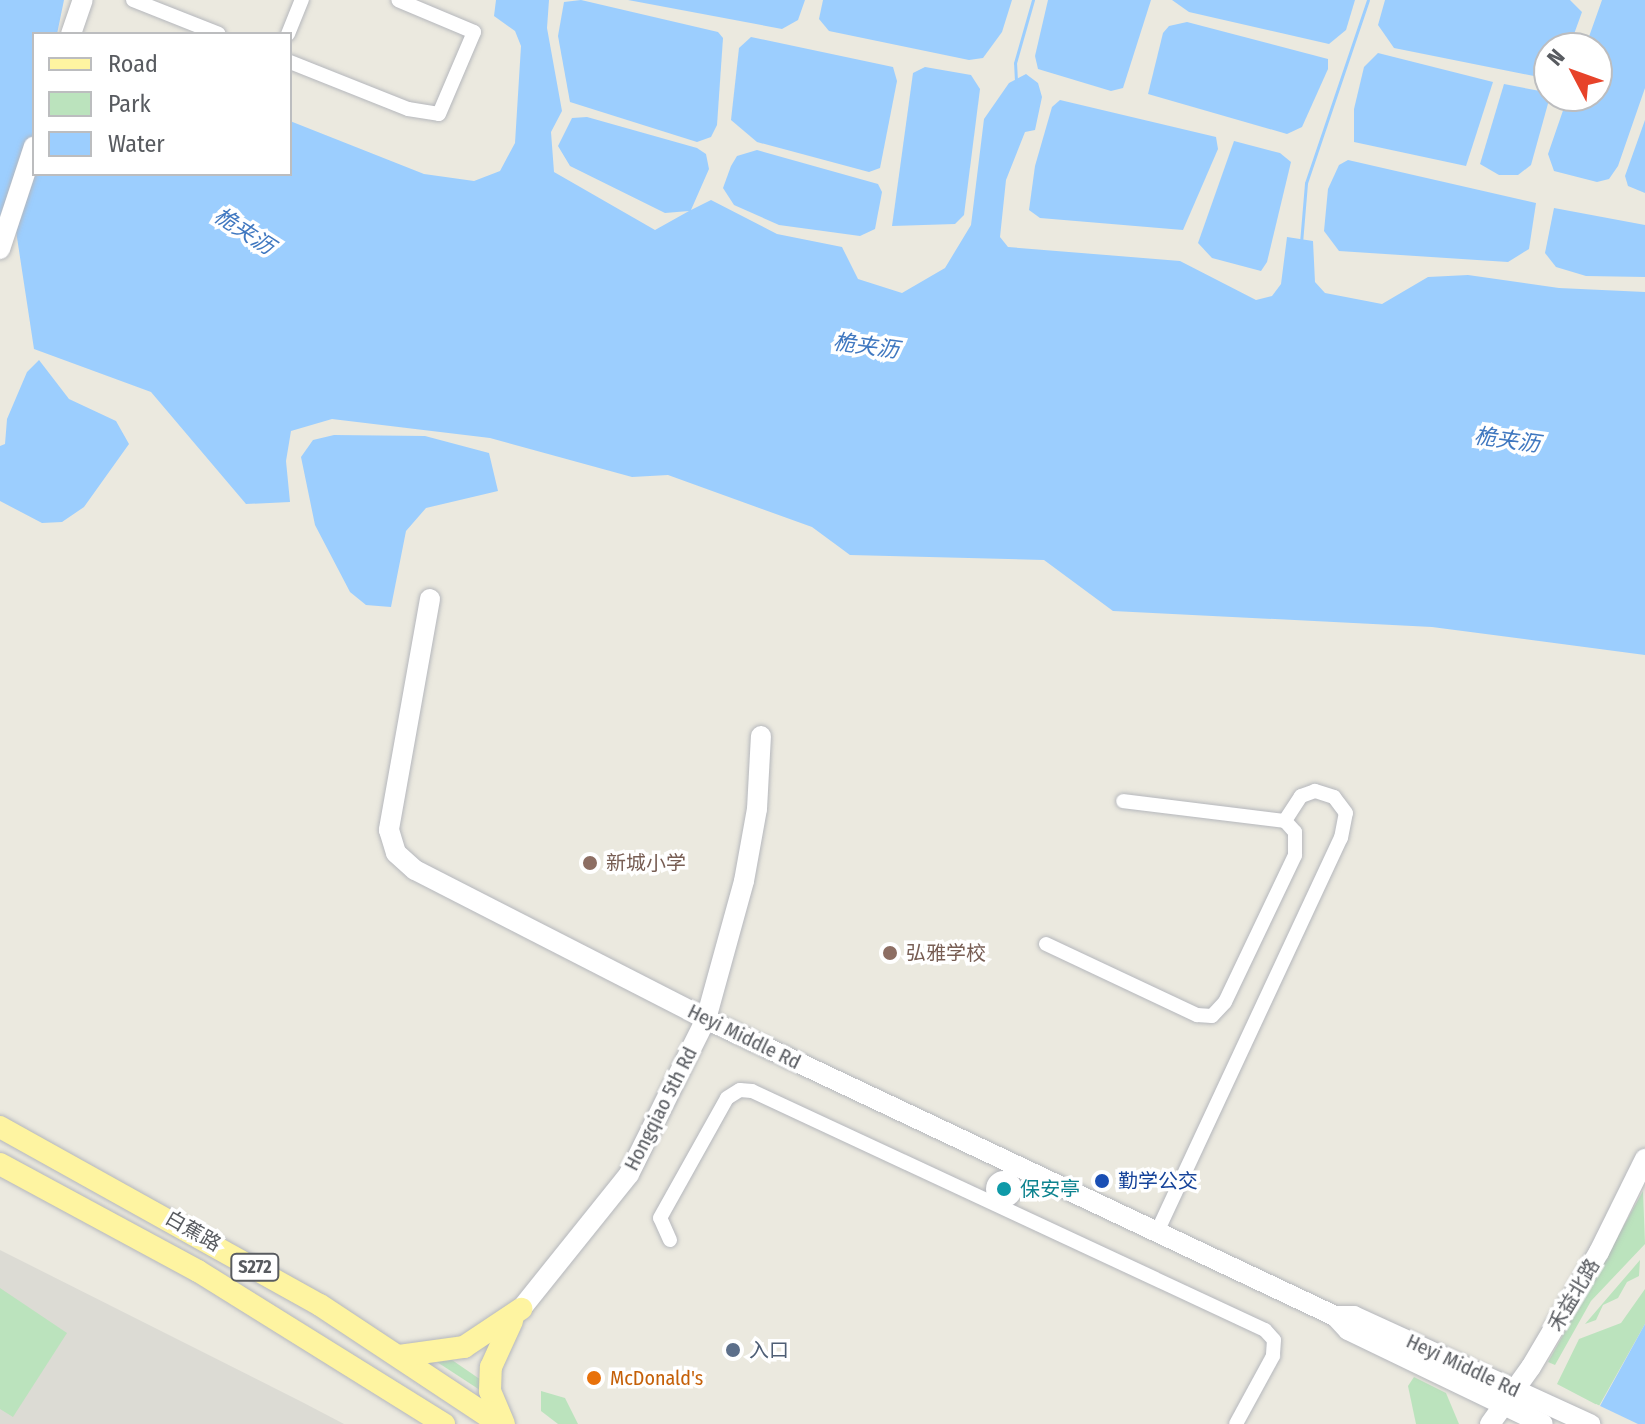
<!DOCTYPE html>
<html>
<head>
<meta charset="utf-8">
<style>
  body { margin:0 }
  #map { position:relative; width:1645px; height:1424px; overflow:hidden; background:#ebe9df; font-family:"Fira Sans Condensed","Noto Sans SC",sans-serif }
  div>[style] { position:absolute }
  .industrial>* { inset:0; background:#dcdbd4 }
  .green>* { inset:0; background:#bbe3bd }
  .water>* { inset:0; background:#9ccefe }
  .pier>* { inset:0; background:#ebe9df }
  .stream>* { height:3px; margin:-1.5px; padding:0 1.5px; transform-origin:1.5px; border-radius:1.5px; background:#9ccefe }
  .roads { filter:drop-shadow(0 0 2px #b5b7bc) drop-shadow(0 0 2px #b5b7bc) }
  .street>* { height:14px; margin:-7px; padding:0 7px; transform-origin:7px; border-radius:7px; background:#fff }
  .street>.ring { margin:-7px; padding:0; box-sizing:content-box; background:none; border:14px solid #fff; border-radius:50% }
  .secondary>* { height:20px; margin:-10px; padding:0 10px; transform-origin:10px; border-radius:10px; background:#fff }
  .primary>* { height:22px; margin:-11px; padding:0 11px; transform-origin:11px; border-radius:11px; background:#fef4a1 }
  .dots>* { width:22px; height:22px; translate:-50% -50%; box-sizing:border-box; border:4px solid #fff; border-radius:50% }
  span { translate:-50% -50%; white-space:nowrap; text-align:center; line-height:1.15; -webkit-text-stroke:7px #fff; paint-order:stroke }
  .shield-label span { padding:2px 6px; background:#fff; border:2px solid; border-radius:6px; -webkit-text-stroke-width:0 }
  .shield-label { font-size:18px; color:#585b60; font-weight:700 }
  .education-label { font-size:20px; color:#785e54 }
  .left { translate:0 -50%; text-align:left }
  .street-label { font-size:20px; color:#585b60 }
  .transit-label { font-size:20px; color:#164399 }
  .culture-label { font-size:20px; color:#0d838f }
  .service-label { font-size:20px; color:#4e5e75 }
  .food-label { font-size:20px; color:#c56008 }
  .water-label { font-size:22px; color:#4078c0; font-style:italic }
  .legend { position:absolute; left:32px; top:32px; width:260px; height:144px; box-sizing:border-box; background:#fff; border:2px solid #bcbdbf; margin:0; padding:10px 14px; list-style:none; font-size:24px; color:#585b60 }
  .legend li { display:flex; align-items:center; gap:16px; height:40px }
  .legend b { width:40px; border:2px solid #bcbdbf }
  .north { position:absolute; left:1533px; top:32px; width:80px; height:80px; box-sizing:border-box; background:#fff; border:2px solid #bcbdbf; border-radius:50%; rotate:311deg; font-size:22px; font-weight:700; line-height:32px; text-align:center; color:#585b60 }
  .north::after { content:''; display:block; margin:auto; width:28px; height:36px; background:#e7432a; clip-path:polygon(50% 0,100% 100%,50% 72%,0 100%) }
</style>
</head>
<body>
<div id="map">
  <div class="industrial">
    <div style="clip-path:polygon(0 1250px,302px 1402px,344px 1424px,0 1424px)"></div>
  </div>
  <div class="green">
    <div style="clip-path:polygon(1643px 1191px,1645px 1244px,1591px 1301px,1555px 1365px,1548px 1362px)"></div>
    <div style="clip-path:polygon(1640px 1260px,1639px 1276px,1627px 1282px,1618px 1298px,1603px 1305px,1596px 1320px,1585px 1324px)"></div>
    <div style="clip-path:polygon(0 1288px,67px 1333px,13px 1417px,0 1409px)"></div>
    <div style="clip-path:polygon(1645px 1289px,1645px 1324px,1599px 1406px,1557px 1384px,1579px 1339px,1621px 1323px)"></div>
    <div style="clip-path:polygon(452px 1360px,484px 1382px,486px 1394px,437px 1362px)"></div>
    <div style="clip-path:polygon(1414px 1377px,1446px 1393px,1459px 1424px,1416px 1424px,1408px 1386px)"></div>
    <div style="clip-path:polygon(541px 1391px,565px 1398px,578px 1424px,558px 1424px,541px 1411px)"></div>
  </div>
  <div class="water">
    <div style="clip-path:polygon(0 0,64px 0,57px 34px,34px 34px,34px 174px,290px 174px,290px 121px,424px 174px,474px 181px,500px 171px,515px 143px,521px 46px,515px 31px,494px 16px,496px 0,549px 0,547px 28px,562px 111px,551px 132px,554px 172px,655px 230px,689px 211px,665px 213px,570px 166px,558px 146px,572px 118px,587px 117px,697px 148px,706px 154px,709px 169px,691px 210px,711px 200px,777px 234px,842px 247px,858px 279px,902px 293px,945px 268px,971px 225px,984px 119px,1009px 83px,1026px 74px,1038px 83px,1042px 97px,1035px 130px,1025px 132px,1006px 180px,1000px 237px,1008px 247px,1180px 261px,1256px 300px,1272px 296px,1281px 284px,1287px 237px,1313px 241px,1315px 282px,1325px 293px,1382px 304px,1428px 277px,1468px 275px,1559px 288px,1645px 292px,1645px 655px,1432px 627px,1113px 611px,1044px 560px,850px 555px,812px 527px,668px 475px,632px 477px,490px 438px,332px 419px,291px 431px,286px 461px,290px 502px,246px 504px,151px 392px,34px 349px,16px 231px,0 243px)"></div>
    <div style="clip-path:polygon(581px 0,718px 32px,723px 38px,717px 125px,711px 137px,697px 142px,570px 102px,558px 36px,564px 2px)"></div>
    <div style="clip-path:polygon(628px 0,805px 0,798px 20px,782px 29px)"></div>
    <div style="clip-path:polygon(823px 0,1012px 0,1002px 32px,983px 58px,969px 60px,829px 31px,819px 19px)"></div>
    <div style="clip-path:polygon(1048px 0,1151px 0,1123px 88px,1111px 91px,1038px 69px,1035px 56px)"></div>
    <div style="clip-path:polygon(1172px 0,1355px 0,1346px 30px,1329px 44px,1189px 12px)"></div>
    <div style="clip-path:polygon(1385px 0,1570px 0,1582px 12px,1569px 48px,1549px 48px,1549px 79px,1394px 48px,1378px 25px)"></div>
    <div style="clip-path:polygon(1602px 0,1645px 0,1645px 88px,1618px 166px,1609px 179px,1597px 182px,1554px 171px,1548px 154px,1568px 96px,1597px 96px,1597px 48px,1585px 48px)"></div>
    <div style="clip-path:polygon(1187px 22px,1328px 59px,1328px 69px,1302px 127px,1287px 134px,1148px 94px,1163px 33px,1169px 26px)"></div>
    <div style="clip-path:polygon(751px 37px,893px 67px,897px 81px,880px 168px,869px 172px,757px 142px,731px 120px,739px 48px)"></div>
    <div style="clip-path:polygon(1378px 53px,1493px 82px,1466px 166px,1354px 142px,1354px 109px,1364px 67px)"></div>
    <div style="clip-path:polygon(925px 67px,971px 75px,980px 89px,964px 215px,955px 224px,892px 226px,913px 73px)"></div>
    <div style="clip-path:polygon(1504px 84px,1540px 91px,1549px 100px,1531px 165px,1518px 175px,1499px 175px,1480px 164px)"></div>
    <div style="clip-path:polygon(1060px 100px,1216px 137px,1218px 149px,1183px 230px,1040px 218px,1029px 210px,1035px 166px,1052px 107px)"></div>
    <div style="clip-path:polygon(1645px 120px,1645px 193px,1628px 186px,1625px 176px)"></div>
    <div style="clip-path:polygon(1234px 141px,1280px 153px,1291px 162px,1267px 262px,1261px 271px,1212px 258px,1198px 243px)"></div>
    <div style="clip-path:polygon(757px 150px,878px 184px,882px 192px,875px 229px,860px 236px,779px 225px,734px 205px,723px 188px,731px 166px,737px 156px)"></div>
    <div style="clip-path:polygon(1348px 160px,1536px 203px,1529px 249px,1508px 262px,1339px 251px,1324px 231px,1328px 189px,1339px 165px)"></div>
    <div style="clip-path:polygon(1554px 208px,1645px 225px,1645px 277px,1586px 276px,1556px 267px,1545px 253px)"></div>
    <div style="clip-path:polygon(39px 360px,69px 399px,116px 421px,129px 444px,84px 507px,62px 522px,42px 523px,0 501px,0 446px,5px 444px,7px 419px,27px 372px)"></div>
    <div style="clip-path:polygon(334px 435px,425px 436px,489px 453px,498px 491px,426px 508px,406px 531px,391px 607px,366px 605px,350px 592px,315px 525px,301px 457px,313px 440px)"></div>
    <div style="clip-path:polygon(1645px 1324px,1645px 1424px,1587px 1424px,1600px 1406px)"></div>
  </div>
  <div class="pier">
    <div style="clip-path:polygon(1596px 1404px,1638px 1424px,1583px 1424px)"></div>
  </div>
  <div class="stream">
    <div style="left:1016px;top:81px;width:18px;rotate:-93deg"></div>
    <div style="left:1015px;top:63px;width:66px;rotate:-74.1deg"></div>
    <div style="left:1301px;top:243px;width:60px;rotate:-85.2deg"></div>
    <div style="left:1306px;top:183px;width:193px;rotate:-71.3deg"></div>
  </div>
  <div class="roads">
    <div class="street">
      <div style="left:133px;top:0;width:92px;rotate:21.6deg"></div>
      <div style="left:288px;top:34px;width:37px;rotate:-68deg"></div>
      <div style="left:290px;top:62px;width:127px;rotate:21.7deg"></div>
      <div style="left:408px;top:109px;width:31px;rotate:9deg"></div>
      <div style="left:439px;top:114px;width:89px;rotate:-66.9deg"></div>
      <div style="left:474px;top:32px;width:82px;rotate:-157.2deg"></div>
      <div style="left:1046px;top:944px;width:167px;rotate:25.2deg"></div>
      <div style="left:1197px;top:1015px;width:15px;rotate:4deg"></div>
      <div style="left:1212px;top:1016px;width:19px;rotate:-47deg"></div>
      <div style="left:1225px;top:1002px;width:163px;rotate:-64.5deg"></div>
      <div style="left:1295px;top:855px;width:23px;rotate:-90deg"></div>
      <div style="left:1295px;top:832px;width:15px;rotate:-132deg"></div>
      <div style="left:1285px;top:821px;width:163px;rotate:-173deg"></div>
      <div class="ring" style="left:993px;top:1178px;width:8px;height:8px"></div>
      <div style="left:1157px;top:1232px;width:435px;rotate:-65deg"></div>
      <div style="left:1341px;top:838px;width:25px;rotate:-79deg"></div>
      <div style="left:1346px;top:813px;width:20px;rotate:-127deg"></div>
      <div style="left:1334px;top:797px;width:20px;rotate:-162deg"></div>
      <div style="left:1315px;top:791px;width:15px;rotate:160deg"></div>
      <div style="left:1301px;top:796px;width:30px;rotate:123deg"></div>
      <div style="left:670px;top:1240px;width:24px;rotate:-114deg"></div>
      <div style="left:660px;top:1218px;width:137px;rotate:-60.8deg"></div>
      <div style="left:727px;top:1098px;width:15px;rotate:-32deg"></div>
      <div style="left:740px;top:1090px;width:12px;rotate:5deg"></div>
      <div style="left:752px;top:1091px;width:566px;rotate:24.98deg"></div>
      <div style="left:1265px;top:1330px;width:13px;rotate:48deg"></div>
      <div style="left:1274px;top:1340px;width:16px;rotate:94deg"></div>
      <div style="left:1273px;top:1356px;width:77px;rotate:118.6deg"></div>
    </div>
    <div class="secondary">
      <div style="left:71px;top:34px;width:36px;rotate:-71deg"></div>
      <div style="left:0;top:249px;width:108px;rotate:-71.7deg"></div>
      <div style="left:430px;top:599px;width:235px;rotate:100.1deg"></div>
      <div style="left:389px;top:830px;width:24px;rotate:73deg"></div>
      <div style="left:396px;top:853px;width:25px;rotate:42deg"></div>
      <div style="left:415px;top:870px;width:327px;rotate:27.1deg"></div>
      <div style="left:706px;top:1019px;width:696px;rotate:25.28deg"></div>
      <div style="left:1335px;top:1316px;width:19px;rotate:47deg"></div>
      <div style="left:1348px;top:1330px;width:216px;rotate:25.7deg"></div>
      <div style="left:521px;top:1309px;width:173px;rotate:-51.3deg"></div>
      <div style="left:629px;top:1174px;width:173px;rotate:-63.6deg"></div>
      <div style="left:706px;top:1019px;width:143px;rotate:-74.6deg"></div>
      <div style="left:744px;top:881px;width:73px;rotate:-79.8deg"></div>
      <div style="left:757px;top:809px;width:73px;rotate:-86.9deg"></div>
      <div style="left:1335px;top:1316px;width:19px"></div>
      <div style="left:1354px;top:1316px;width:260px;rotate:24.6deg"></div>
      <div style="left:1490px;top:1424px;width:70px;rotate:-54.3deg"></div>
      <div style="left:1531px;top:1367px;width:134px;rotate:-59.4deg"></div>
      <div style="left:1599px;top:1252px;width:104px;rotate:-63.7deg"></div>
    </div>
    <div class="primary">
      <div style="left:0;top:1127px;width:366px;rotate:29.1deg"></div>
      <div style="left:320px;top:1305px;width:216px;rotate:33.5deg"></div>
      <div style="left:0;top:1164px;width:225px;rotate:28.4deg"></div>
      <div style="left:198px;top:1271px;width:290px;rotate:31.9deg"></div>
      <div style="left:399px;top:1356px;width:66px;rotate:-7.9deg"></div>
      <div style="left:464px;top:1347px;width:69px;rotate:-33.7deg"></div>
      <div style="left:504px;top:1424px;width:36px;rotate:-113deg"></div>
      <div style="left:490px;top:1391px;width:24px;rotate:-88deg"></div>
      <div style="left:491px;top:1367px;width:51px;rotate:-65.5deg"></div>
    </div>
  </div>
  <div class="dots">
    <div style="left:590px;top:863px;background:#8d6e63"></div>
    <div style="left:890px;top:953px;background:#8d6e63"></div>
    <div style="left:1102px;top:1181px;background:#1a4fb4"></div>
    <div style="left:1004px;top:1189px;background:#0f9aa8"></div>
    <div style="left:733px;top:1350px;background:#5c6f8a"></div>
    <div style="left:594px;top:1378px;background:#e8710a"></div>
  </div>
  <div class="shield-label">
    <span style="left:255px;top:1267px">S272</span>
  </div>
  <div class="education-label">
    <span class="left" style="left:606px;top:863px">新城小学</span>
    <span class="left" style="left:906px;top:953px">弘雅学校</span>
  </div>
  <div class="street-label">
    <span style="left:744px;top:1037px;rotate:26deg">Heyi Middle Rd</span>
    <span style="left:661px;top:1109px;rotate:-63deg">Hongqiao 5th Rd</span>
    <span style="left:193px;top:1231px;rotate:30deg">白蕉路</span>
    <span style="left:1574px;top:1295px;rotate:-59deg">禾益北路</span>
    <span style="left:1463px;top:1366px;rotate:25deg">Heyi Middle Rd</span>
  </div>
  <div class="transit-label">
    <span class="left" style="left:1118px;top:1181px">勤学公交</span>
  </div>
  <div class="culture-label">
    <span class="left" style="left:1020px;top:1189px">保安亭</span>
  </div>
  <div class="service-label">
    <span class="left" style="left:749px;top:1350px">入口</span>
  </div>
  <div class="food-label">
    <span class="left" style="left:610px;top:1378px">McDonald's</span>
  </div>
  <div class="water-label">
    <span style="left:244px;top:231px;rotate:33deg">桅夹沥</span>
    <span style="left:866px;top:346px;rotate:8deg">桅夹沥</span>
    <span style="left:1507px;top:440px;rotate:8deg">桅夹沥</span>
  </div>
  <ul class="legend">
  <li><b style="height:10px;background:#fef4a1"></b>Road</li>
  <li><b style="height:22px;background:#bbe3bd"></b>Park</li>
  <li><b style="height:22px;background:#9ccefe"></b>Water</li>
  </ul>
  <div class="north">N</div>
</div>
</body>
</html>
